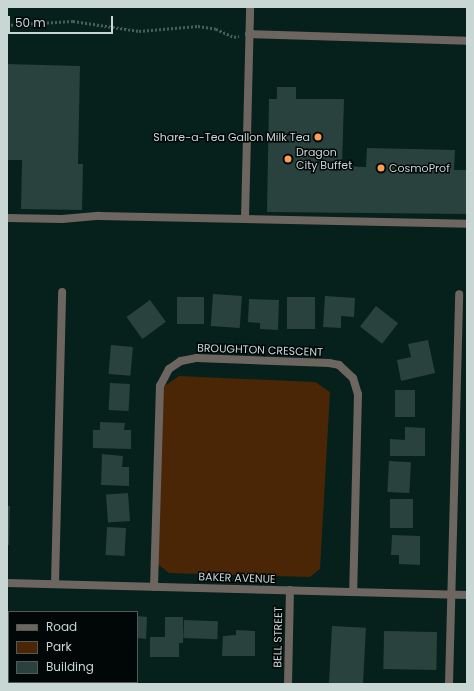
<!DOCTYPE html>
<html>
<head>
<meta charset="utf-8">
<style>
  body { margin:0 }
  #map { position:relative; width:474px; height:691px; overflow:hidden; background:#06201c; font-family:Poppins,sans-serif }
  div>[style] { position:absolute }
  .green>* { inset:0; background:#4a2606 }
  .building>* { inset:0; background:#29423d; transform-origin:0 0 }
  .path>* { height:2.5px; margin-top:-1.25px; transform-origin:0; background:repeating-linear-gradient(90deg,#485e5a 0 2px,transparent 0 4px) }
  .service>* { height:8px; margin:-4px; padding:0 4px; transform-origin:4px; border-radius:4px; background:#6d655f }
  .minor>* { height:8px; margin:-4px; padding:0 4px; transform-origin:4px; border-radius:4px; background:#6d655f }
  .dots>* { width:11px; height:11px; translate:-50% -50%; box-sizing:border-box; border:2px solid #010706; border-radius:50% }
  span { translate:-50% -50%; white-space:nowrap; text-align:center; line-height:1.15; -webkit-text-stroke:3px #010706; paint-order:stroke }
  .poi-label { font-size:11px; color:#c9d7d4 }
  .right { translate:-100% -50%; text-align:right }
  .left { translate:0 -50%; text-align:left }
  .street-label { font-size:11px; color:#c9d7d4 }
  .frame { position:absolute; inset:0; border:8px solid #c9d7d4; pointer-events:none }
  .legend { position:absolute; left:8px; top:611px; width:130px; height:72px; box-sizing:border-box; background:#010706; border:1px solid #515a58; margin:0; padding:5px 7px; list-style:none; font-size:12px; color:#c9d7d4 }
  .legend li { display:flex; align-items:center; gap:8px; height:20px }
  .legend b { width:20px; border:1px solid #515a58 }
  .scale { position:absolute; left:8px; top:16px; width:105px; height:18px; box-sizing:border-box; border:2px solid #c9d7d4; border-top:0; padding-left:5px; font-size:12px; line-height:14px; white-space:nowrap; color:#c9d7d4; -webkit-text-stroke:3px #010706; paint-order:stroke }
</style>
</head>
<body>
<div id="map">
  <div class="green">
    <div style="clip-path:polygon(179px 376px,315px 382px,330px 392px,320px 569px,310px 577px,169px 573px,155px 562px,160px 389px)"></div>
  </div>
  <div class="building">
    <div style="clip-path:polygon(7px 64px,80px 66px,78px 164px,83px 164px,82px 210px,21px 209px,22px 160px,7px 160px)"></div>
    <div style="clip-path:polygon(277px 87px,296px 87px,296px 99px,344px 99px,342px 166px,366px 167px,367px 148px,455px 150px,454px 170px,467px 170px,467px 214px,267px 212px,269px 99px,277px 99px)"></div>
    <div style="left:213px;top:294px;width:29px;height:32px;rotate:4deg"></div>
    <div style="clip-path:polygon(325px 296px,355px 298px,354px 317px,341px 316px,341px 328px,323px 327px)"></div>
    <div style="left:177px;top:297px;width:27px;height:27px"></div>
    <div style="left:287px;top:297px;width:28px;height:32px"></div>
    <div style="clip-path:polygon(249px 299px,279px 300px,278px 330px,260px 329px,260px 323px,248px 322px)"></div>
    <div style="left:150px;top:300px;width:27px;height:29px;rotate:54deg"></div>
    <div style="left:376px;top:306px;width:28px;height:26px;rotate:38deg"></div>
    <div style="clip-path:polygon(428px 340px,435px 373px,401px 381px,397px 360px,411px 357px,408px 344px)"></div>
    <div style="left:111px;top:345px;width:22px;height:29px;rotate:5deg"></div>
    <div style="left:110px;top:383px;width:20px;height:27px;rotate:3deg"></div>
    <div style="left:395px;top:390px;width:20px;height:27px"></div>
    <div style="clip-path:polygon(100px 422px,125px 423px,124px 430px,131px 430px,131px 449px,93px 448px,93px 430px,100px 430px)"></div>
    <div style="clip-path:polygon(405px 427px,425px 428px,425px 456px,390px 456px,390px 439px,405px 440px)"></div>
    <div style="clip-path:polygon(102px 454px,123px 456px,122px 467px,129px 467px,129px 486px,101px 485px)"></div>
    <div style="left:389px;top:461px;width:22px;height:31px;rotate:3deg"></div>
    <div style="left:128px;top:493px;width:28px;height:22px;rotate:86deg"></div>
    <div style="left:390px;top:499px;width:23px;height:29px"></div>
    <div style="clip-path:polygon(7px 506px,10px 506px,9px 545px,7px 545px)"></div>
    <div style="left:107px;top:527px;width:19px;height:28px;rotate:3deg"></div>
    <div style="clip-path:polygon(392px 535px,420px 536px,420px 565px,399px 564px,399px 555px,391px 555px)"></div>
    <div style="clip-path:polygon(137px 616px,147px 617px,146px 639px,137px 638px)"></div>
    <div style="clip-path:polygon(165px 617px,183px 617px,183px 643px,179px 643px,179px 657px,150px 657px,150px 637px,165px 637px)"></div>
    <div style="left:184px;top:620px;width:34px;height:18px;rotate:2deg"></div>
    <div style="left:332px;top:626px;width:34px;height:58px;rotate:3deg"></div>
    <div style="clip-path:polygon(236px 630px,255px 631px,255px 656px,222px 656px,223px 636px,236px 635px)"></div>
    <div style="left:384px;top:631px;width:53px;height:38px;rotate:1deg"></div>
  </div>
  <div class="path">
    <div style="left:7px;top:25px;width:66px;rotate:-3.5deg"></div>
    <div style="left:73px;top:21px;width:67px;rotate:8.6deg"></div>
    <div style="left:139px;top:31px;width:59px;rotate:-4.8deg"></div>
    <div style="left:198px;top:26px;width:18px;rotate:9deg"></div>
    <div style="left:216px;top:29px;width:20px;rotate:24deg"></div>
    <div style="left:234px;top:37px;width:5px;rotate:-11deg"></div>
  </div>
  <div class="service">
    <div style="left:249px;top:34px;width:218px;rotate:1.8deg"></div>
    <div style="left:7px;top:218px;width:55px;rotate:1deg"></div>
    <div style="left:62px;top:219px;width:37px;rotate:-5deg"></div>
    <div style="left:99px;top:216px;width:368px;rotate:1.2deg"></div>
    <div style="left:245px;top:218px;width:211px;rotate:-88.6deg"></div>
    <div style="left:55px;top:584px;width:292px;rotate:-88.6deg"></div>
    <div style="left:449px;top:684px;width:390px;rotate:-88.5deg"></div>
  </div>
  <div class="minor">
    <div style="left:7px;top:583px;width:460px;rotate:1.5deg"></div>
    <div style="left:154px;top:587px;width:201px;rotate:-88.3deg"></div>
    <div style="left:160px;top:386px;width:19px;rotate:-62deg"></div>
    <div style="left:169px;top:369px;width:14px;rotate:-34deg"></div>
    <div style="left:181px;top:361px;width:15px;rotate:-11deg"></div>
    <div style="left:196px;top:358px;width:133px;rotate:2.2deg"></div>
    <div style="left:329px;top:363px;width:10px;rotate:11deg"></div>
    <div style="left:339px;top:365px;width:19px;rotate:43deg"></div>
    <div style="left:353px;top:378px;width:17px;rotate:73deg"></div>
    <div style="left:358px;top:394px;width:198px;rotate:91.4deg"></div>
    <div style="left:288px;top:684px;width:94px;rotate:-88.8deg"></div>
  </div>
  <div class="dots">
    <div style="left:318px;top:137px;background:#fc9d53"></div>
    <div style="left:288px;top:159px;background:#fc9d53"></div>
    <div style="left:381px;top:168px;background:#fc9d53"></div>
  </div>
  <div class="poi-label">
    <span class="right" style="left:310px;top:137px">Share-a-Tea Gallon Milk Tea</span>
    <span class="left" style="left:296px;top:159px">Dragon<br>City Buffet</span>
    <span class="left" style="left:389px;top:168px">CosmoProf</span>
  </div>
  <div class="street-label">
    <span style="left:260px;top:350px;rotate:2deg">BROUGHTON CRESCENT</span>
    <span style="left:237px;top:578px;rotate:2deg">BAKER AVENUE</span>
    <span style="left:278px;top:637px;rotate:-89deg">BELL STREET</span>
  </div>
  <div class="frame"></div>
  <ul class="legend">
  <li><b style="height:5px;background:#6d655f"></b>Road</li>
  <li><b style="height:11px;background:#4a2606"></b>Park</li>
  <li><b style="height:11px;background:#29423d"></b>Building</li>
  </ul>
  <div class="scale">50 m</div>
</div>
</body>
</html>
